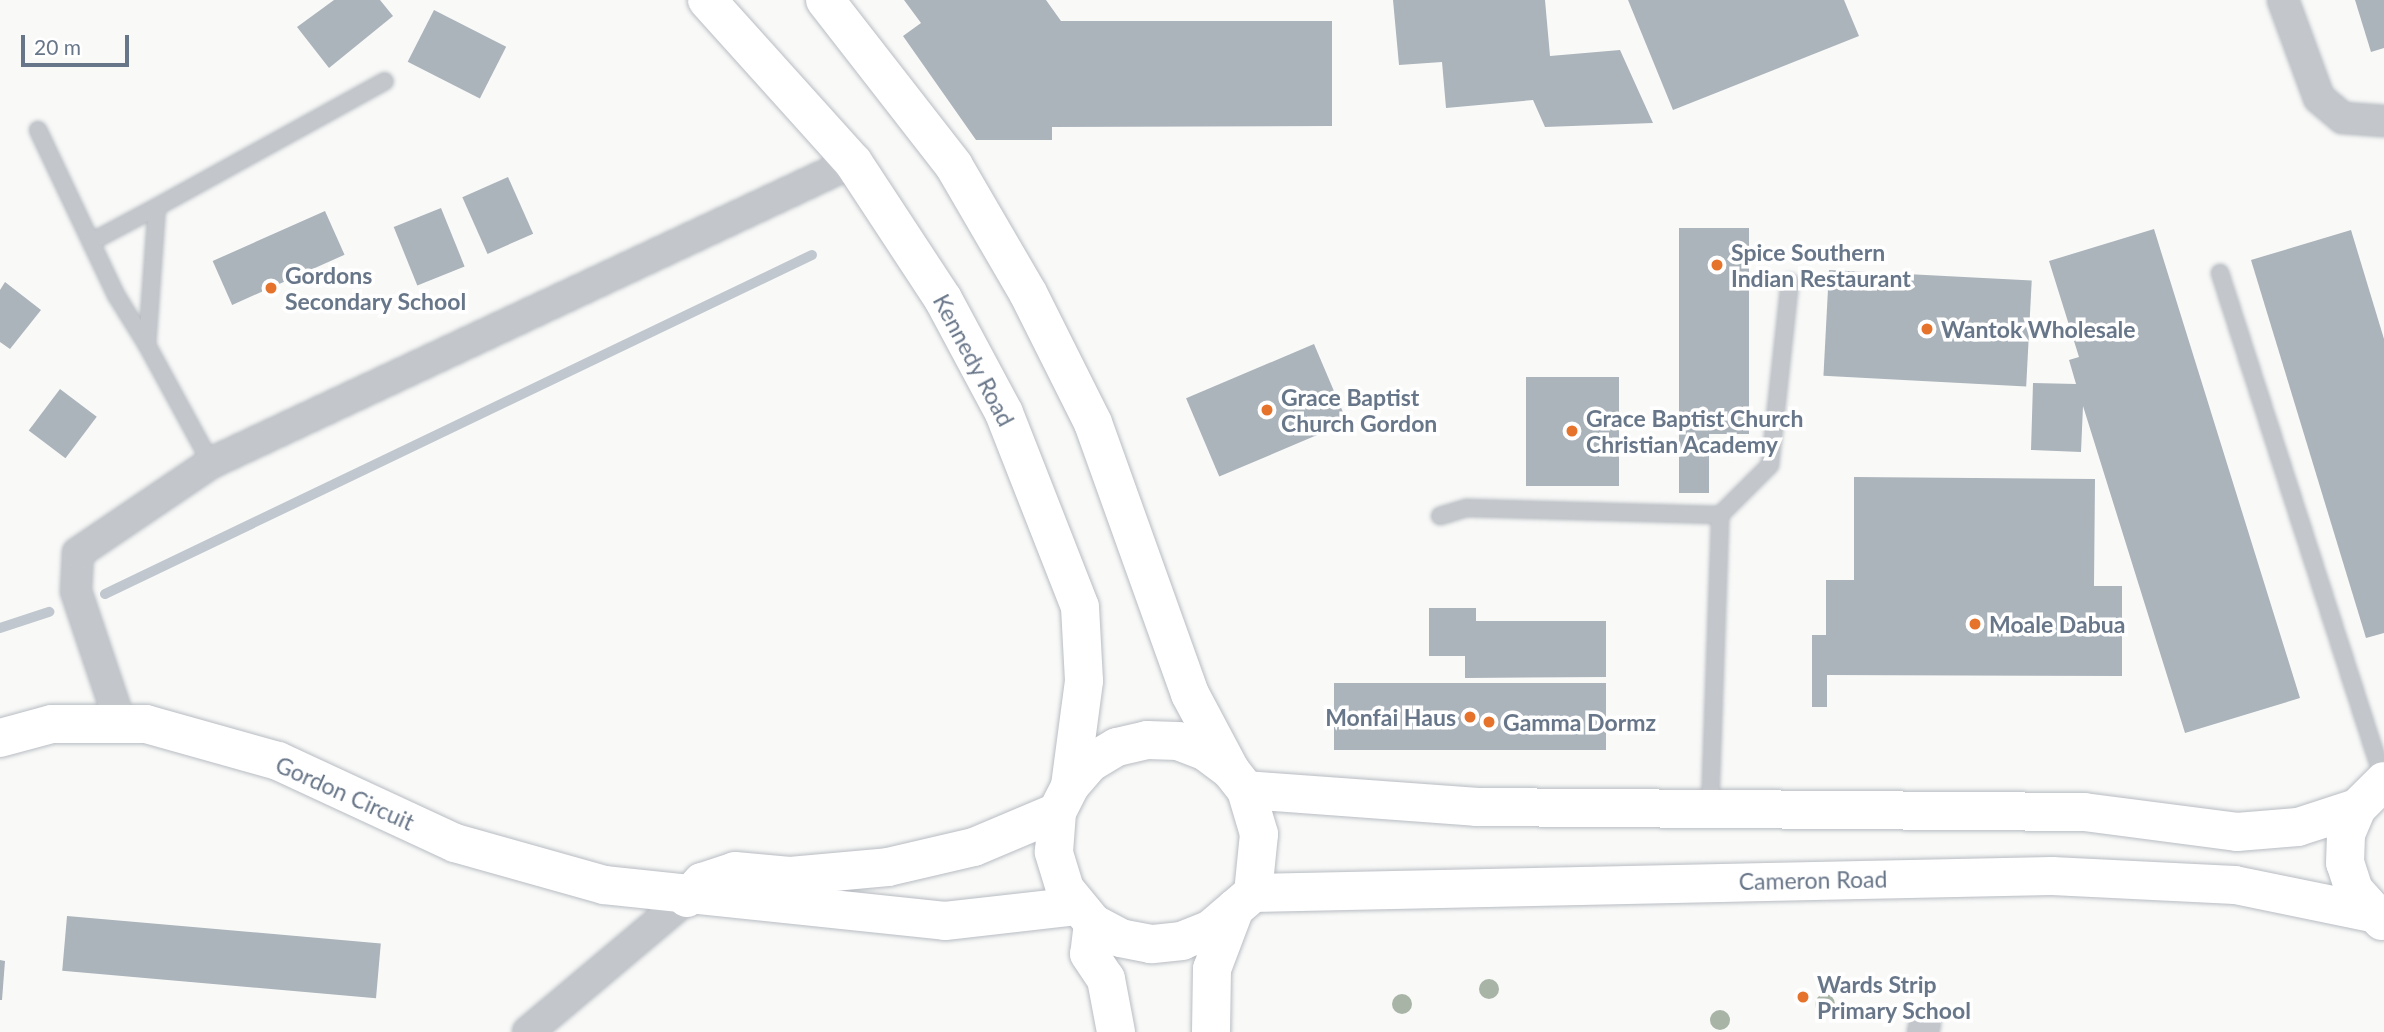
<!DOCTYPE html>
<html>
<head>
<meta charset="utf-8">
<style>
  body { margin:0 }
  #map { position:relative; width:2384px; height:1032px; overflow:hidden; background:#f9faf8; font-family:Lato,sans-serif }
  div>[style] { position:absolute }
  .stream>* { height:10px; margin:-5px; padding:0 5px; transform-origin:5px; border-radius:5px; background:#c0c7ce }
  .building>* { inset:0; background:#abb3bb; transform-origin:0 0 }
  .roads { filter:drop-shadow(0 0 2px #b8bcc2) drop-shadow(0 0 2px #b8bcc2) }
  .service>* { height:16px; margin:-8px; padding:0 8px; transform-origin:8px; border-radius:8px; background:#c3c7cc }
  .minor>* { height:30px; margin:-15px; padding:0 15px; transform-origin:15px; border-radius:15px; background:#c3c7cc }
  .secondary>* { height:38px; margin:-19px; padding:0 19px; transform-origin:19px; border-radius:19px; background:#fff }
  .trees>* { width:20px; height:20px; margin:-10px; border-radius:50%; background:#a8b4a6 }
  .dots>* { width:19px; height:19px; translate:-50% -50%; box-sizing:border-box; border:4px solid #fff; border-radius:50% }
  span { translate:-50% -50%; white-space:nowrap; text-align:center; line-height:1.15; -webkit-text-stroke:7px #fff; paint-order:stroke }
  .poi-label { font-size:23px; color:#687689; font-weight:700 }
  .left { translate:0 -50%; text-align:left }
  .right { translate:-100% -50%; text-align:right }
  .street-label { font-size:23px; color:#687689 }
  .scale { position:absolute; left:21px; top:35px; width:108px; height:32px; box-sizing:border-box; border:4px solid #687689; border-top:0; padding-left:9px; font-size:21px; line-height:24px; white-space:nowrap; color:#687689; -webkit-text-stroke:5px #fff; paint-order:stroke }
</style>
</head>
<body>
<div id="map">
  <div class="stream">
    <div style="left:105px;top:594px;width:784px;rotate:-25.62deg"></div>
    <div style="left:0;top:628px;width:52px;rotate:-18.1deg"></div>
  </div>
  <div class="building">
    <div style="clip-path:polygon(334px 0,380px 0,393px 16px,329px 68px,297px 27px)"></div>
    <div style="clip-path:polygon(904px 0,1046px 0,1061px 21px,1332px 21px,1332px 126px,1052px 127px,1052px 140px,976px 140px,903px 36px,921px 23px)"></div>
    <div style="clip-path:polygon(1393px 0,1545px 0,1550px 56px,1620px 50px,1653px 123px,1545px 127px,1533px 100px,1446px 108px,1442px 62px,1399px 65px)"></div>
    <div style="clip-path:polygon(1628px 0,1844px 0,1859px 36px,1673px 110px)"></div>
    <div style="clip-path:polygon(2355px 0,2384px 0,2384px 48px,2371px 52px)"></div>
    <div style="left:434px;top:10px;width:81px;height:58px;rotate:27deg"></div>
    <div style="left:508px;top:177px;width:62px;height:50px;rotate:66deg"></div>
    <div style="left:441px;top:208px;width:63px;height:51px;rotate:68deg"></div>
    <div style="left:325px;top:211px;width:48px;height:123px;rotate:66deg"></div>
    <div style="clip-path:polygon(1679px 228px,1749px 228px,1749px 434px,1709px 434px,1709px 493px,1679px 493px)"></div>
    <div style="clip-path:polygon(2154px 229px,2300px 698px,2185px 733px,2083px 406px,2081px 452px,2031px 450px,2033px 383px,2076px 384px,2069px 360px,2079px 357px,2049px 261px)"></div>
    <div style="clip-path:polygon(2351px 230px,2384px 339px,2384px 633px,2366px 638px,2251px 260px)"></div>
    <div style="left:1829px;top:270px;width:203px;height:106px;rotate:3deg"></div>
    <div style="clip-path:polygon(5px 282px,41px 310px,10px 349px,0 342px,0 290px)"></div>
    <div style="left:1314px;top:344px;width:85px;height:139px;rotate:67deg"></div>
    <div style="left:1526px;top:377px;width:93px;height:109px"></div>
    <div style="left:60px;top:389px;width:46px;height:52px;rotate:37deg"></div>
    <div style="clip-path:polygon(1854px 477px,2095px 479px,2094px 586px,2122px 586px,2122px 676px,1827px 675px,1827px 707px,1812px 707px,1812px 635px,1826px 635px,1826px 580px,1854px 580px)"></div>
    <div style="clip-path:polygon(1429px 608px,1476px 608px,1476px 621px,1606px 621px,1606px 677px,1465px 678px,1465px 656px,1429px 656px)"></div>
    <div style="left:1334px;top:683px;width:272px;height:67px"></div>
    <div style="left:67px;top:916px;width:315px;height:55px;rotate:5deg"></div>
    <div style="clip-path:polygon(0 960px,5px 961px,2px 1000px,0 1000px)"></div>
  </div>
  <div class="roads">
    <div class="service">
      <div style="left:38px;top:130px;width:183px;rotate:64.7deg"></div>
      <div style="left:116px;top:295px;width:59px;rotate:58.2deg"></div>
      <div style="left:91px;top:242px;width:75px;rotate:-27.9deg"></div>
      <div style="left:2220px;top:273px;width:534px;rotate:72.11deg"></div>
      <div style="left:211px;top:463px;width:134px;rotate:-118.5deg"></div>
      <div style="left:147px;top:345px;width:138px;rotate:-85.9deg"></div>
      <div style="left:157px;top:207px;width:260px;rotate:-28.9deg"></div>
      <div style="left:1440px;top:516px;width:28px;rotate:-17deg"></div>
      <div style="left:1467px;top:508px;width:253px;rotate:1.6deg"></div>
      <div style="left:1710px;top:808px;width:293px;rotate:-88deg"></div>
      <div style="left:1720px;top:515px;width:71px;rotate:-45deg"></div>
      <div style="left:1770px;top:465px;width:184px;rotate:-83.8deg"></div>
    </div>
    <div class="minor">
      <div style="left:2283px;top:0;width:104px;rotate:69.8deg"></div>
      <div style="left:2319px;top:98px;width:31px;rotate:40deg"></div>
      <div style="left:2343px;top:118px;width:41px;rotate:4.2deg"></div>
      <div style="left:120px;top:722px;width:138px;rotate:-108.6deg"></div>
      <div style="left:76px;top:591px;width:38px;rotate:-87deg"></div>
      <div style="left:78px;top:553px;width:161px;rotate:-34.1deg"></div>
      <div style="left:211px;top:463px;width:709px;rotate:-25.12deg"></div>
      <div style="left:528px;top:1032px;width:208px;rotate:-40.1deg"></div>
      <div style="left:1923px;top:1032px;width:9px;rotate:-77deg"></div>
    </div>
    <div class="secondary">
      <div style="left:707px;top:0;width:218px;rotate:48deg"></div>
      <div style="left:853px;top:162px;width:164px;rotate:56.7deg"></div>
      <div style="left:943px;top:299px;width:129px;rotate:61.8deg"></div>
      <div style="left:1004px;top:413px;width:208px;rotate:68.6deg"></div>
      <div style="left:1080px;top:607px;width:74px;rotate:86.9deg"></div>
      <div style="left:1084px;top:681px;width:106px;rotate:97.6deg"></div>
      <div style="left:825px;top:0;width:210px;rotate:52.1deg"></div>
      <div style="left:954px;top:166px;width:147px;rotate:59.8deg"></div>
      <div style="left:1028px;top:293px;width:145px;rotate:63.4deg"></div>
      <div style="left:1093px;top:423px;width:288px;rotate:70.3deg"></div>
      <div style="left:1190px;top:694px;width:87px;rotate:62deg"></div>
      <div style="left:0;top:738px;width:54px;rotate:-15.1deg"></div>
      <div style="left:52px;top:724px;width:94px"></div>
      <div style="left:146px;top:724px;width:137px;rotate:15.7deg"></div>
      <div style="left:278px;top:761px;width:195px;rotate:24.9deg"></div>
      <div style="left:455px;top:843px;width:155px;rotate:15.7deg"></div>
      <div style="left:604px;top:885px;width:343px;rotate:6deg"></div>
      <div style="left:945px;top:921px;width:132px;rotate:-6.5deg"></div>
      <div style="left:1147px;top:740px;width:31px;rotate:2deg"></div>
      <div style="left:1178px;top:741px;width:30px;rotate:21deg"></div>
      <div style="left:1206px;top:752px;width:31px;rotate:37deg"></div>
      <div style="left:1231px;top:771px;width:24px;rotate:52deg"></div>
      <div style="left:1246px;top:790px;width:46px;rotate:73.5deg"></div>
      <div style="left:1259px;top:834px;width:59px;rotate:95.8deg"></div>
      <div style="left:1253px;top:893px;width:55px;rotate:139.4deg"></div>
      <div style="left:1211px;top:929px;width:31px;rotate:158deg"></div>
      <div style="left:1182px;top:941px;width:31px;rotate:174deg"></div>
      <div style="left:1151px;top:944px;width:31px;rotate:-169deg"></div>
      <div style="left:1121px;top:938px;width:32px;rotate:-152deg"></div>
      <div style="left:1093px;top:923px;width:44px;rotate:-129.5deg"></div>
      <div style="left:1065px;top:889px;width:39px;rotate:-107deg"></div>
      <div style="left:1054px;top:852px;width:40px;rotate:-85.7deg"></div>
      <div style="left:1057px;top:812px;width:29px;rotate:-63deg"></div>
      <div style="left:1070px;top:786px;width:30px;rotate:-49deg"></div>
      <div style="left:1090px;top:763px;width:31px;rotate:-31deg"></div>
      <div style="left:1117px;top:747px;width:31px;rotate:-13deg"></div>
      <div style="left:1246px;top:790px;width:231px;rotate:4.2deg"></div>
      <div style="left:1476px;top:807px;width:608px;rotate:0.47deg"></div>
      <div style="left:2084px;top:812px;width:154px;rotate:7.4deg"></div>
      <div style="left:2237px;top:832px;width:61px;rotate:-4.7deg"></div>
      <div style="left:2298px;top:827px;width:62px;rotate:-17.9deg"></div>
      <div style="left:1253px;top:893px;width:799px;rotate:-1.22deg"></div>
      <div style="left:2052px;top:876px;width:183px;rotate:2.8deg"></div>
      <div style="left:2235px;top:885px;width:139px;rotate:11.6deg"></div>
      <div style="left:687px;top:898px;width:22px;rotate:-47deg"></div>
      <div style="left:702px;top:882px;width:35px;rotate:-18deg"></div>
      <div style="left:735px;top:871px;width:55px;rotate:5.2deg"></div>
      <div style="left:790px;top:876px;width:98px;rotate:-5.2deg"></div>
      <div style="left:888px;top:867px;width:88px;rotate:-13.1deg"></div>
      <div style="left:974px;top:847px;width:90px;rotate:-22.9deg"></div>
      <div style="left:2382px;top:921px;width:42px;rotate:-132.1deg"></div>
      <div style="left:2354px;top:890px;width:28px;rotate:-108deg"></div>
      <div style="left:2345px;top:863px;width:29px;rotate:-88deg"></div>
      <div style="left:2346px;top:834px;width:28px;rotate:-67deg"></div>
      <div style="left:2357px;top:808px;width:38px;rotate:-45deg"></div>
      <div style="left:1093px;top:923px;width:31px;rotate:97deg"></div>
      <div style="left:1089px;top:954px;width:30px;rotate:56deg"></div>
      <div style="left:1106px;top:979px;width:54px;rotate:79.3deg"></div>
      <div style="left:1211px;top:1032px;width:63px;rotate:-89.1deg"></div>
      <div style="left:1212px;top:969px;width:65px;rotate:-69.3deg"></div>
    </div>
  </div>
  <div class="trees">
    <div style="left:1489px;top:989px"></div>
    <div style="left:1402px;top:1004px"></div>
    <div style="left:1825px;top:1004px"></div>
    <div style="left:1720px;top:1020px"></div>
  </div>
  <div class="dots">
    <div style="left:1717px;top:265px;background:#e6732b"></div>
    <div style="left:271px;top:288px;background:#e6732b"></div>
    <div style="left:1927px;top:329px;background:#e6732b"></div>
    <div style="left:1267px;top:410px;background:#e6732b"></div>
    <div style="left:1572px;top:431px;background:#e6732b"></div>
    <div style="left:1975px;top:624px;background:#e6732b"></div>
    <div style="left:1470px;top:717px;background:#e6732b"></div>
    <div style="left:1489px;top:722px;background:#e6732b"></div>
    <div style="left:1803px;top:997px;background:#e6732b"></div>
  </div>
  <div class="poi-label">
    <span class="left" style="left:1731px;top:265px">Spice Southern<br>Indian Restaurant</span>
    <span class="left" style="left:285px;top:288px">Gordons<br>Secondary School</span>
    <span class="left" style="left:1941px;top:329px">Wantok Wholesale</span>
    <span class="left" style="left:1281px;top:410px">Grace Baptist<br>Church Gordon</span>
    <span class="left" style="left:1586px;top:431px">Grace Baptist Church<br>Christian Academy</span>
    <span class="left" style="left:1989px;top:624px">Moale Dabua</span>
    <span class="right" style="left:1456px;top:717px">Monfai Haus</span>
    <span class="left" style="left:1503px;top:722px">Gamma Dormz</span>
    <span class="left" style="left:1817px;top:997px">Wards Strip<br>Primary School</span>
  </div>
  <div class="street-label">
    <span style="left:974px;top:360px;rotate:62deg">Kennedy Road</span>
    <span style="left:345px;top:793px;rotate:24deg">Gordon Circuit</span>
    <span style="left:1813px;top:880px;rotate:-1deg">Cameron Road</span>
  </div>
  <div class="scale">20 m</div>
</div>
</body>
</html>
